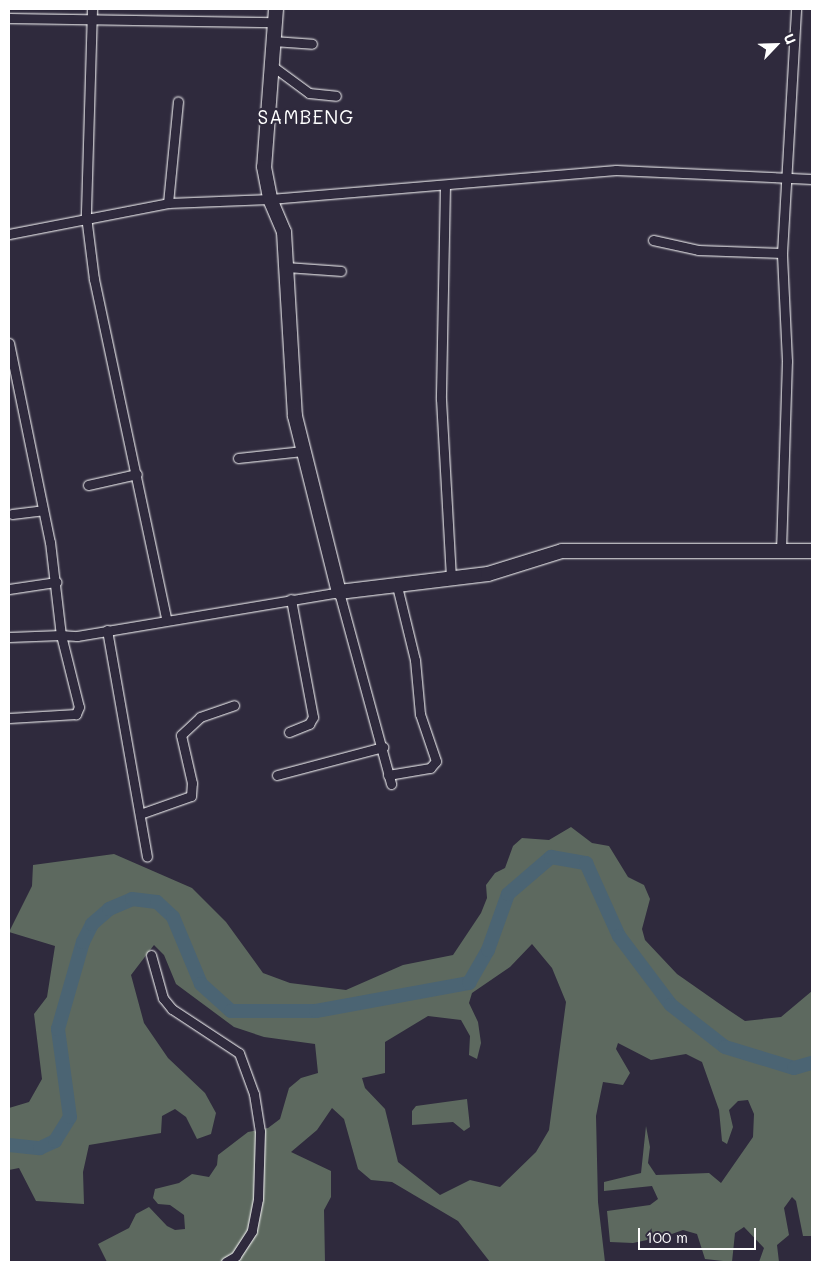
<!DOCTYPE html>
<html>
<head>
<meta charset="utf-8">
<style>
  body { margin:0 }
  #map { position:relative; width:821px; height:1271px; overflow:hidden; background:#2f2a3d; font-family:Mali,sans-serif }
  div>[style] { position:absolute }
  .green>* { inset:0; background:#5d695f }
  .river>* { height:14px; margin:-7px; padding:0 7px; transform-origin:7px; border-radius:7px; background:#4b6473 }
  .roads { filter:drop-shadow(0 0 1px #fff) drop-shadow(0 0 1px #fff) }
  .street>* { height:9px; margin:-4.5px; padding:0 4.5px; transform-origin:4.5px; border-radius:4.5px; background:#2f2a3d }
  .secondary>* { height:14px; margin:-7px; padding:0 7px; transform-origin:7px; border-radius:7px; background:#2f2a3d }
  span { translate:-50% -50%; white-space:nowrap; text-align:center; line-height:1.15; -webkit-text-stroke:4.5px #2f2a3d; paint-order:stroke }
  .quarter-label { font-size:19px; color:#fff; letter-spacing:1px }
  .frame { position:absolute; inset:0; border:10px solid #fff; pointer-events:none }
  .north { position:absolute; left:751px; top:20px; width:50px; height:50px; -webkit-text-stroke:4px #2f2a3d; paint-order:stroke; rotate:66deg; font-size:14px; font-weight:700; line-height:20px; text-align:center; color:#fff }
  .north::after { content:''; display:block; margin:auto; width:18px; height:22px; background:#fff; clip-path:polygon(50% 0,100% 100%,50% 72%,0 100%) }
  .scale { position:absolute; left:638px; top:1228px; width:118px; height:22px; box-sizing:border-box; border:2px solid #fff; border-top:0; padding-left:6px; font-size:15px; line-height:18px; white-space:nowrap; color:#fff; -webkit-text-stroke:4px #2f2a3d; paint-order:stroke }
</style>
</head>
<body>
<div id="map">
  <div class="green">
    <div style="clip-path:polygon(evenodd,571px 827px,592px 843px,609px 846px,628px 877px,644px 885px,650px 899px,642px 929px,645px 940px,677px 974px,727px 1009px,745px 1021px,781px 1017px,812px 991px,812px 1236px,803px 1236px,796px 1201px,792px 1197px,784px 1208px,789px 1235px,777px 1245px,779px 1262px,759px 1262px,764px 1248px,744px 1227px,735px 1233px,732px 1262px,705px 1259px,697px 1234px,683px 1230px,669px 1235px,658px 1232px,647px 1240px,633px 1243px,610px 1242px,607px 1211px,650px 1205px,658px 1199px,652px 1186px,604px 1191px,604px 1182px,641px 1173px,646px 1126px,650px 1147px,648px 1163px,656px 1175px,709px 1173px,721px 1183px,753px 1137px,754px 1114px,748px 1100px,738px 1101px,729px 1110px,733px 1127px,727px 1144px,722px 1141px,719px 1110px,702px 1062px,686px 1054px,651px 1060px,618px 1043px,616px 1049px,630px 1073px,623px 1085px,603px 1082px,596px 1116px,598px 1202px,605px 1262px,490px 1262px,458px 1221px,392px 1182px,371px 1180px,358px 1169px,344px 1119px,332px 1108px,317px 1130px,291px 1152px,331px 1171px,331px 1197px,324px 1210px,325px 1262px,107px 1262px,98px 1244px,129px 1228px,136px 1214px,149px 1207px,167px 1226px,175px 1230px,185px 1229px,184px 1215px,170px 1205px,158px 1204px,153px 1198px,155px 1189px,179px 1183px,192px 1174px,209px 1177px,217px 1165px,218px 1155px,248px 1132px,268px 1128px,280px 1119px,289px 1088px,301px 1078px,318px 1073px,315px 1044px,264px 1037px,234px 1027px,176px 984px,164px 955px,154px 945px,131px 975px,144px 1023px,168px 1058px,205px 1093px,216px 1113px,211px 1134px,197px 1139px,186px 1117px,175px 1109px,162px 1116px,161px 1133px,89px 1145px,83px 1172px,84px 1204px,36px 1201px,19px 1168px,9px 1170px,9px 1108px,29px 1102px,42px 1079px,34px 1014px,47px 997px,55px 946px,9px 932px,32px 886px,33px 865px,114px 854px,192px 888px,226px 922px,263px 973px,290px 983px,346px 990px,403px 965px,453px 955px,481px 913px,487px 898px,486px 885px,495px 873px,505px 868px,513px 846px,522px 838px,549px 840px,571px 827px,532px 944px,552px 968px,566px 1002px,549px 1130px,536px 1152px,500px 1187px,470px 1180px,440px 1195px,398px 1162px,385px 1109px,365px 1088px,362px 1078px,385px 1073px,385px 1042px,428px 1016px,461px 1020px,470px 1036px,469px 1055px,477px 1059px,481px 1043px,478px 1022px,469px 1003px,472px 993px,510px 967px,532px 944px)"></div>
    <div style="clip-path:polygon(467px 1099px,470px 1127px,464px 1131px,453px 1122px,412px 1125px,412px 1111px,416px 1106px)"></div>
  </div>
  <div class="river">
    <div style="left:9px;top:1145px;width:31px;rotate:6deg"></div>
    <div style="left:40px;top:1148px;width:17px;rotate:-25deg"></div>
    <div style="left:55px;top:1141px;width:28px;rotate:-58deg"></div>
    <div style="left:70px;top:1117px;width:89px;rotate:-97.8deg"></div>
    <div style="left:58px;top:1029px;width:91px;rotate:-74deg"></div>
    <div style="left:83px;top:942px;width:20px;rotate:-63deg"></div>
    <div style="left:92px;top:924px;width:23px;rotate:-41deg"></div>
    <div style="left:109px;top:909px;width:25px;rotate:-23deg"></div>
    <div style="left:132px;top:899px;width:25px;rotate:7deg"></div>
    <div style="left:157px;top:902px;width:22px;rotate:43deg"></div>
    <div style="left:173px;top:917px;width:73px;rotate:67.3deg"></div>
    <div style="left:201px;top:984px;width:40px;rotate:42deg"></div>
    <div style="left:231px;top:1011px;width:85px"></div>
    <div style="left:316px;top:1011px;width:156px;rotate:-10.4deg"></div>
    <div style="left:469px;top:983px;width:38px;rotate:-60deg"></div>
    <div style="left:488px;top:950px;width:59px;rotate:-70.3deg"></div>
    <div style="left:508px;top:894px;width:57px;rotate:-40.7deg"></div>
    <div style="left:551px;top:857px;width:36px;rotate:10deg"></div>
    <div style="left:586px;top:863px;width:80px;rotate:65.7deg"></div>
    <div style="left:619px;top:936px;width:86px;rotate:53deg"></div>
    <div style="left:671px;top:1005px;width:68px;rotate:37.9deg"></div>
    <div style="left:725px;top:1047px;width:72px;rotate:16.9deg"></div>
    <div style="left:794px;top:1068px;width:19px;rotate:-16deg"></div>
  </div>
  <div class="roads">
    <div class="street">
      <div style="left:92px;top:9px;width:207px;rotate:91.7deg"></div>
      <div style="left:86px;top:216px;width:64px;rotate:82.8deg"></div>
      <div style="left:94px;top:279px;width:348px;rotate:78deg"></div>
      <div style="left:9px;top:18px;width:266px;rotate:0.9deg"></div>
      <div style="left:273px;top:41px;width:39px;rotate:4deg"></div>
      <div style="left:271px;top:65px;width:47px;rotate:36.4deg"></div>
      <div style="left:309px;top:93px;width:27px;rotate:6deg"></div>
      <div style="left:445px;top:185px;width:214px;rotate:91.1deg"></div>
      <div style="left:441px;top:399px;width:178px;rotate:86.8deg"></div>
      <div style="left:168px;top:203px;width:102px;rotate:-84.4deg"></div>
      <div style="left:9px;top:234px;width:162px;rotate:-11deg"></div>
      <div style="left:168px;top:203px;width:102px;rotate:-2.2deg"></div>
      <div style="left:270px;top:199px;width:347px;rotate:-4.8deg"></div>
      <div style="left:616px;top:170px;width:196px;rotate:2.6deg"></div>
      <div style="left:653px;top:240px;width:46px;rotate:12.5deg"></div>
      <div style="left:698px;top:250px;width:84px;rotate:2deg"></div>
      <div style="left:287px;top:267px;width:54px;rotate:4.2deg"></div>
      <div style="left:9px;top:343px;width:203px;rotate:78.4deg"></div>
      <div style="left:50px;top:542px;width:94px;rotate:83.3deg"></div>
      <div style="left:61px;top:635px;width:16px;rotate:4deg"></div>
      <div style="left:77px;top:636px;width:266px;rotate:-9.5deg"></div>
      <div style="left:339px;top:592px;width:199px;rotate:74.8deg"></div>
      <div style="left:238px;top:458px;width:65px;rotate:-6.1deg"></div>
      <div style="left:88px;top:485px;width:50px;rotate:-12.7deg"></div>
      <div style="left:12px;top:514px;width:31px;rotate:-7deg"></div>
      <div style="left:781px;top:551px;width:190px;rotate:-88.2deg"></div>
      <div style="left:787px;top:361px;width:108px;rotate:-92.7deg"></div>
      <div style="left:782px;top:253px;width:244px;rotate:-86.7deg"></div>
      <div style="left:9px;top:589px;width:48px;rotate:-8.5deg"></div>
      <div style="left:107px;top:630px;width:230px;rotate:80deg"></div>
      <div style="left:9px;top:637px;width:52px;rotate:-2.2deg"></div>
      <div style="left:61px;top:635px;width:74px;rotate:76deg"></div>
      <div style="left:79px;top:707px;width:8px;rotate:113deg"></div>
      <div style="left:76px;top:714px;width:67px;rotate:176.6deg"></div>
      <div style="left:289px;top:732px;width:22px;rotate:-22deg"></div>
      <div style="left:309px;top:724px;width:8px;rotate:-60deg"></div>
      <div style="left:313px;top:717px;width:120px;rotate:-100.6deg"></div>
      <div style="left:277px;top:775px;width:110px;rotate:-14.8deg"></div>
      <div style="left:388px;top:775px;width:43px;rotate:-9.5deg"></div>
      <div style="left:430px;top:768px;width:9px;rotate:-49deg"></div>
      <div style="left:436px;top:761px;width:50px;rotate:-108.8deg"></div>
      <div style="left:420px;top:714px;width:54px;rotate:-95.3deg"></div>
      <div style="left:415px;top:660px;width:80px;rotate:-103.7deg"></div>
      <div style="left:140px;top:814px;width:54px;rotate:-19.4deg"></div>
      <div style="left:191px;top:796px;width:13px;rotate:-86deg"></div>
      <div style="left:192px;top:783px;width:49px;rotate:-102.9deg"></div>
      <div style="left:181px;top:735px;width:26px;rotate:-43deg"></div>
      <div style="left:200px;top:717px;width:36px;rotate:-19deg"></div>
      <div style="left:151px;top:955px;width:45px;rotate:74.4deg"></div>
      <div style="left:163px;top:998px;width:14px;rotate:51deg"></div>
      <div style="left:172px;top:1009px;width:80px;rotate:33.3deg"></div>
      <div style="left:239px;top:1053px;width:44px;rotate:69.9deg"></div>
      <div style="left:254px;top:1094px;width:37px;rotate:81deg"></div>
      <div style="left:260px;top:1131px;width:68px;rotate:91.7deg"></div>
      <div style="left:258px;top:1199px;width:33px;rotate:101deg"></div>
      <div style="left:252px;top:1231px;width:30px;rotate:123deg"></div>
      <div style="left:236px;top:1256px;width:12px;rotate:149deg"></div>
    </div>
    <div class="secondary">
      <div style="left:276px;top:9px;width:158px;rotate:94.3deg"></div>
      <div style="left:264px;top:167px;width:33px;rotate:79deg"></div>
      <div style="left:270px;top:199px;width:36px;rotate:67deg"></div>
      <div style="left:284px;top:232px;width:184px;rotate:86.6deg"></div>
      <div style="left:295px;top:416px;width:181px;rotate:76deg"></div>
      <div style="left:339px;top:592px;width:150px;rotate:-6.9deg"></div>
      <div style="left:488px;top:574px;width:77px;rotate:-17.3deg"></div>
      <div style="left:562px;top:551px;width:250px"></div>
    </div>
  </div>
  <div class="quarter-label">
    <span style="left:306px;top:117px">SAMBENG</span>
  </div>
  <div class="frame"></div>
  <div class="north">U</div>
  <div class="scale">100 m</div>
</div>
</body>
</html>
